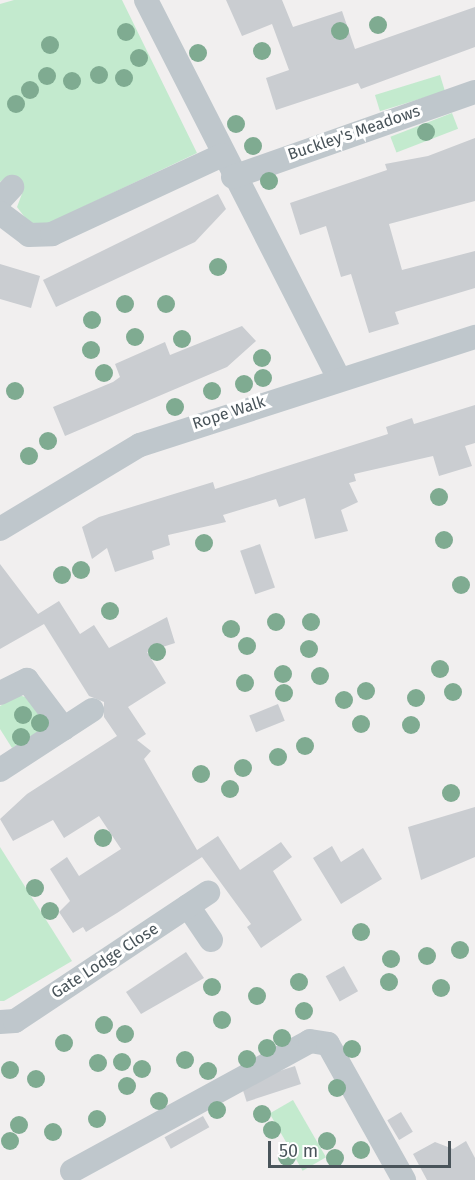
<!DOCTYPE html>
<html>
<head>
<meta charset="utf-8">
<style>
  body { margin:0 }
  #map { position:relative; width:475px; height:1180px; overflow:hidden; background:#f1efef; font-family:"Fira Sans",sans-serif }
  div>[style] { position:absolute }
  .green>* { inset:0; background:#c3eace; transform-origin:0 0 }
  .building>* { inset:0; background:#cacdd1; transform-origin:0 0 }
  .minor>* { height:24px; margin:-12px; padding:0 12px; transform-origin:12px; border-radius:12px; background:#bfc7cc }
  .trees>* { width:18px; height:18px; margin:-9px; border-radius:50%; background:#7fab91 }
  span { translate:-50% -50%; white-space:nowrap; text-align:center; line-height:1.15; -webkit-text-stroke:6px #fff; paint-order:stroke }
  .street-label { font-size:16px; color:#49545a }
  .scale { position:absolute; left:268px; top:1141px; width:183px; height:27px; box-sizing:border-box; border:3px solid #49545a; border-top:0; padding-left:8px; font-size:18px; line-height:21px; white-space:nowrap; color:#49545a; -webkit-text-stroke:4px #fff; paint-order:stroke }
</style>
</head>
<body>
<div id="map">
  <div class="green">
    <div style="clip-path:polygon(14px 0,122px 0,197px 153px,47px 224px,29px 223px,17px 207px,23px 191px,8px 176px,0 182px,0 4px)"></div>
    <div style="left:440px;top:75px;width:17px;height:68px;rotate:73deg"></div>
    <div style="left:452px;top:113px;width:17px;height:66px;rotate:69deg"></div>
    <div style="clip-path:polygon(19px 695px,31px 699px,49px 725px,12px 748px,0 729px,0 706px)"></div>
    <div style="clip-path:polygon(0 847px,72px 961px,4px 1001px,0 1001px)"></div>
    <div style="left:293px;top:1100px;width:66px;height:27px;rotate:60deg"></div>
  </div>
  <div class="building">
    <div style="clip-path:polygon(226px 0,282px 0,293px 27px,342px 11px,355px 49px,475px 7px,475px 47px,361px 89px,358px 83px,276px 110px,266px 78px,289px 70px,272px 24px,242px 36px)"></div>
    <div style="clip-path:polygon(475px 138px,475px 201px,389px 224px,402px 270px,475px 251px,475px 288px,395px 312px,399px 324px,369px 333px,351px 274px,341px 277px,326px 226px,300px 235px,290px 203px,387px 170px,385px 164px,428px 156px)"></div>
    <div style="clip-path:polygon(218px 194px,226px 209px,195px 242px,56px 307px,43px 280px)"></div>
    <div style="clip-path:polygon(0 264px,40px 276px,31px 308px,0 299px)"></div>
    <div style="clip-path:polygon(242px 326px,256px 341px,227px 367px,65px 436px,53px 407px,113px 382px,120px 377px,115px 364px,165px 342px,170px 355px)"></div>
    <div style="clip-path:polygon(475px 405px,475px 443px,465px 446px,472px 466px,439px 476px,433px 456px,354px 474px,356px 481px,349px 483px,358px 502px,341px 510px,348px 531px,315px 539px,305px 498px,279px 507px,276px 499px,223px 515px,226px 522px,168px 535px,170px 545px,152px 551px,154px 559px,115px 572px,107px 548px,92px 559px,82px 527px,99px 517px,213px 482px,215px 489px,388px 434px,386px 427px,412px 418px,414px 424px)"></div>
    <div style="left:260px;top:544px;width:46px;height:21px;rotate:71deg"></div>
    <div style="clip-path:polygon(0 564px,38px 614px,59px 601px,80px 634px,94px 625px,109px 648px,167px 617px,175px 643px,147px 652px,166px 683px,128px 707px,146px 734px,137px 740px,151px 751px,144px 759px,197px 850px,218px 836px,240px 870px,281px 842px,292px 857px,273px 871px,302px 920px,261px 948px,247px 927px,251px 924px,199px 853px,202px 857px,117px 913px,86px 932px,83px 927px,73px 933px,59px 912px,70px 901px,50px 869px,67px 857px,79px 876px,121px 849px,99px 816px,64px 838px,53px 820px,13px 841px,0 819px,27px 794px,117px 736px,104px 717px,104px 702px,89px 696px,44px 624px,0 649px)"></div>
    <div style="left:278px;top:704px;width:18px;height:31px;rotate:68deg"></div>
    <div style="clip-path:polygon(475px 807px,475px 857px,421px 880px,408px 827px)"></div>
    <div style="clip-path:polygon(332px 846px,341px 862px,363px 848px,382px 879px,341px 904px,313px 858px)"></div>
    <div style="clip-path:polygon(186px 952px,204px 978px,141px 1014px,126px 992px)"></div>
    <div style="left:344px;top:966px;width:29px;height:21px;rotate:61deg"></div>
    <div style="left:295px;top:1066px;width:19px;height:57px;rotate:72deg"></div>
    <div style="left:401px;top:1112px;width:23px;height:16px;rotate:59deg"></div>
    <div style="left:203px;top:1116px;width:13px;height:44px;rotate:61deg"></div>
    <div style="clip-path:polygon(466px 1141px,475px 1158px,475px 1180px,427px 1180px,413px 1154px,435px 1142px,453px 1149px)"></div>
  </div>
  <div class="minor">
    <div style="left:146px;top:0;width:423px;rotate:63deg"></div>
    <div style="left:233px;top:177px;width:256px;rotate:-19.4deg"></div>
    <div style="left:0;top:200px;width:18px;rotate:-47deg"></div>
    <div style="left:0;top:213px;width:36px;rotate:37deg"></div>
    <div style="left:29px;top:235px;width:23px;rotate:-2deg"></div>
    <div style="left:52px;top:234px;width:187px;rotate:-24.9deg"></div>
    <div style="left:0;top:529px;width:163px;rotate:-31deg"></div>
    <div style="left:140px;top:445px;width:352px;rotate:-17.9deg"></div>
    <div style="left:0;top:693px;width:30px;rotate:-26deg"></div>
    <div style="left:27px;top:680px;width:61px;rotate:52.9deg"></div>
    <div style="left:0;top:770px;width:110px;rotate:-33.1deg"></div>
    <div style="left:188px;top:906px;width:41px;rotate:55.9deg"></div>
    <div style="left:0;top:1022px;width:15px;rotate:-4deg"></div>
    <div style="left:15px;top:1021px;width:232px;rotate:-33.6deg"></div>
    <div style="left:72px;top:1171px;width:271px;rotate:-28.6deg"></div>
    <div style="left:310px;top:1041px;width:18px;rotate:9deg"></div>
    <div style="left:328px;top:1044px;width:156px;rotate:60.8deg"></div>
  </div>
  <div class="trees">
    <div style="left:378px;top:25px"></div>
    <div style="left:340px;top:31px"></div>
    <div style="left:126px;top:32px"></div>
    <div style="left:50px;top:45px"></div>
    <div style="left:262px;top:51px"></div>
    <div style="left:198px;top:53px"></div>
    <div style="left:139px;top:58px"></div>
    <div style="left:99px;top:75px"></div>
    <div style="left:47px;top:76px"></div>
    <div style="left:124px;top:78px"></div>
    <div style="left:72px;top:81px"></div>
    <div style="left:30px;top:90px"></div>
    <div style="left:16px;top:104px"></div>
    <div style="left:236px;top:124px"></div>
    <div style="left:426px;top:132px"></div>
    <div style="left:253px;top:146px"></div>
    <div style="left:269px;top:181px"></div>
    <div style="left:218px;top:267px"></div>
    <div style="left:125px;top:304px"></div>
    <div style="left:166px;top:304px"></div>
    <div style="left:92px;top:320px"></div>
    <div style="left:135px;top:337px"></div>
    <div style="left:182px;top:339px"></div>
    <div style="left:91px;top:350px"></div>
    <div style="left:262px;top:358px"></div>
    <div style="left:104px;top:373px"></div>
    <div style="left:263px;top:378px"></div>
    <div style="left:244px;top:384px"></div>
    <div style="left:15px;top:391px"></div>
    <div style="left:212px;top:391px"></div>
    <div style="left:175px;top:407px"></div>
    <div style="left:48px;top:441px"></div>
    <div style="left:29px;top:456px"></div>
    <div style="left:439px;top:497px"></div>
    <div style="left:444px;top:540px"></div>
    <div style="left:204px;top:543px"></div>
    <div style="left:81px;top:570px"></div>
    <div style="left:62px;top:575px"></div>
    <div style="left:461px;top:585px"></div>
    <div style="left:110px;top:611px"></div>
    <div style="left:276px;top:622px"></div>
    <div style="left:311px;top:622px"></div>
    <div style="left:231px;top:629px"></div>
    <div style="left:247px;top:646px"></div>
    <div style="left:309px;top:649px"></div>
    <div style="left:157px;top:652px"></div>
    <div style="left:440px;top:669px"></div>
    <div style="left:283px;top:674px"></div>
    <div style="left:320px;top:676px"></div>
    <div style="left:245px;top:683px"></div>
    <div style="left:366px;top:691px"></div>
    <div style="left:453px;top:692px"></div>
    <div style="left:284px;top:693px"></div>
    <div style="left:416px;top:698px"></div>
    <div style="left:344px;top:700px"></div>
    <div style="left:23px;top:715px"></div>
    <div style="left:40px;top:723px"></div>
    <div style="left:361px;top:724px"></div>
    <div style="left:411px;top:725px"></div>
    <div style="left:21px;top:737px"></div>
    <div style="left:305px;top:746px"></div>
    <div style="left:278px;top:757px"></div>
    <div style="left:243px;top:768px"></div>
    <div style="left:201px;top:774px"></div>
    <div style="left:230px;top:789px"></div>
    <div style="left:451px;top:793px"></div>
    <div style="left:103px;top:838px"></div>
    <div style="left:35px;top:888px"></div>
    <div style="left:50px;top:911px"></div>
    <div style="left:361px;top:932px"></div>
    <div style="left:460px;top:950px"></div>
    <div style="left:427px;top:956px"></div>
    <div style="left:391px;top:959px"></div>
    <div style="left:299px;top:982px"></div>
    <div style="left:389px;top:982px"></div>
    <div style="left:212px;top:987px"></div>
    <div style="left:441px;top:988px"></div>
    <div style="left:257px;top:996px"></div>
    <div style="left:304px;top:1011px"></div>
    <div style="left:222px;top:1020px"></div>
    <div style="left:104px;top:1025px"></div>
    <div style="left:125px;top:1034px"></div>
    <div style="left:282px;top:1038px"></div>
    <div style="left:64px;top:1043px"></div>
    <div style="left:267px;top:1048px"></div>
    <div style="left:352px;top:1049px"></div>
    <div style="left:247px;top:1059px"></div>
    <div style="left:185px;top:1060px"></div>
    <div style="left:122px;top:1062px"></div>
    <div style="left:98px;top:1063px"></div>
    <div style="left:142px;top:1069px"></div>
    <div style="left:10px;top:1070px"></div>
    <div style="left:208px;top:1071px"></div>
    <div style="left:36px;top:1079px"></div>
    <div style="left:127px;top:1086px"></div>
    <div style="left:337px;top:1088px"></div>
    <div style="left:159px;top:1101px"></div>
    <div style="left:217px;top:1110px"></div>
    <div style="left:262px;top:1114px"></div>
    <div style="left:97px;top:1119px"></div>
    <div style="left:19px;top:1125px"></div>
    <div style="left:272px;top:1130px"></div>
    <div style="left:53px;top:1132px"></div>
    <div style="left:10px;top:1141px"></div>
    <div style="left:327px;top:1141px"></div>
    <div style="left:361px;top:1150px"></div>
    <div style="left:287px;top:1157px"></div>
    <div style="left:335px;top:1158px"></div>
  </div>
  <div class="street-label">
    <span style="left:354px;top:133px;rotate:-19deg">Buckley's Meadows</span>
    <span style="left:229px;top:413px;rotate:-18deg">Rope Walk</span>
    <span style="left:105px;top:961px;rotate:-33deg">Gate Lodge Close</span>
  </div>
  <div class="scale">50 m</div>
</div>
</body>
</html>
